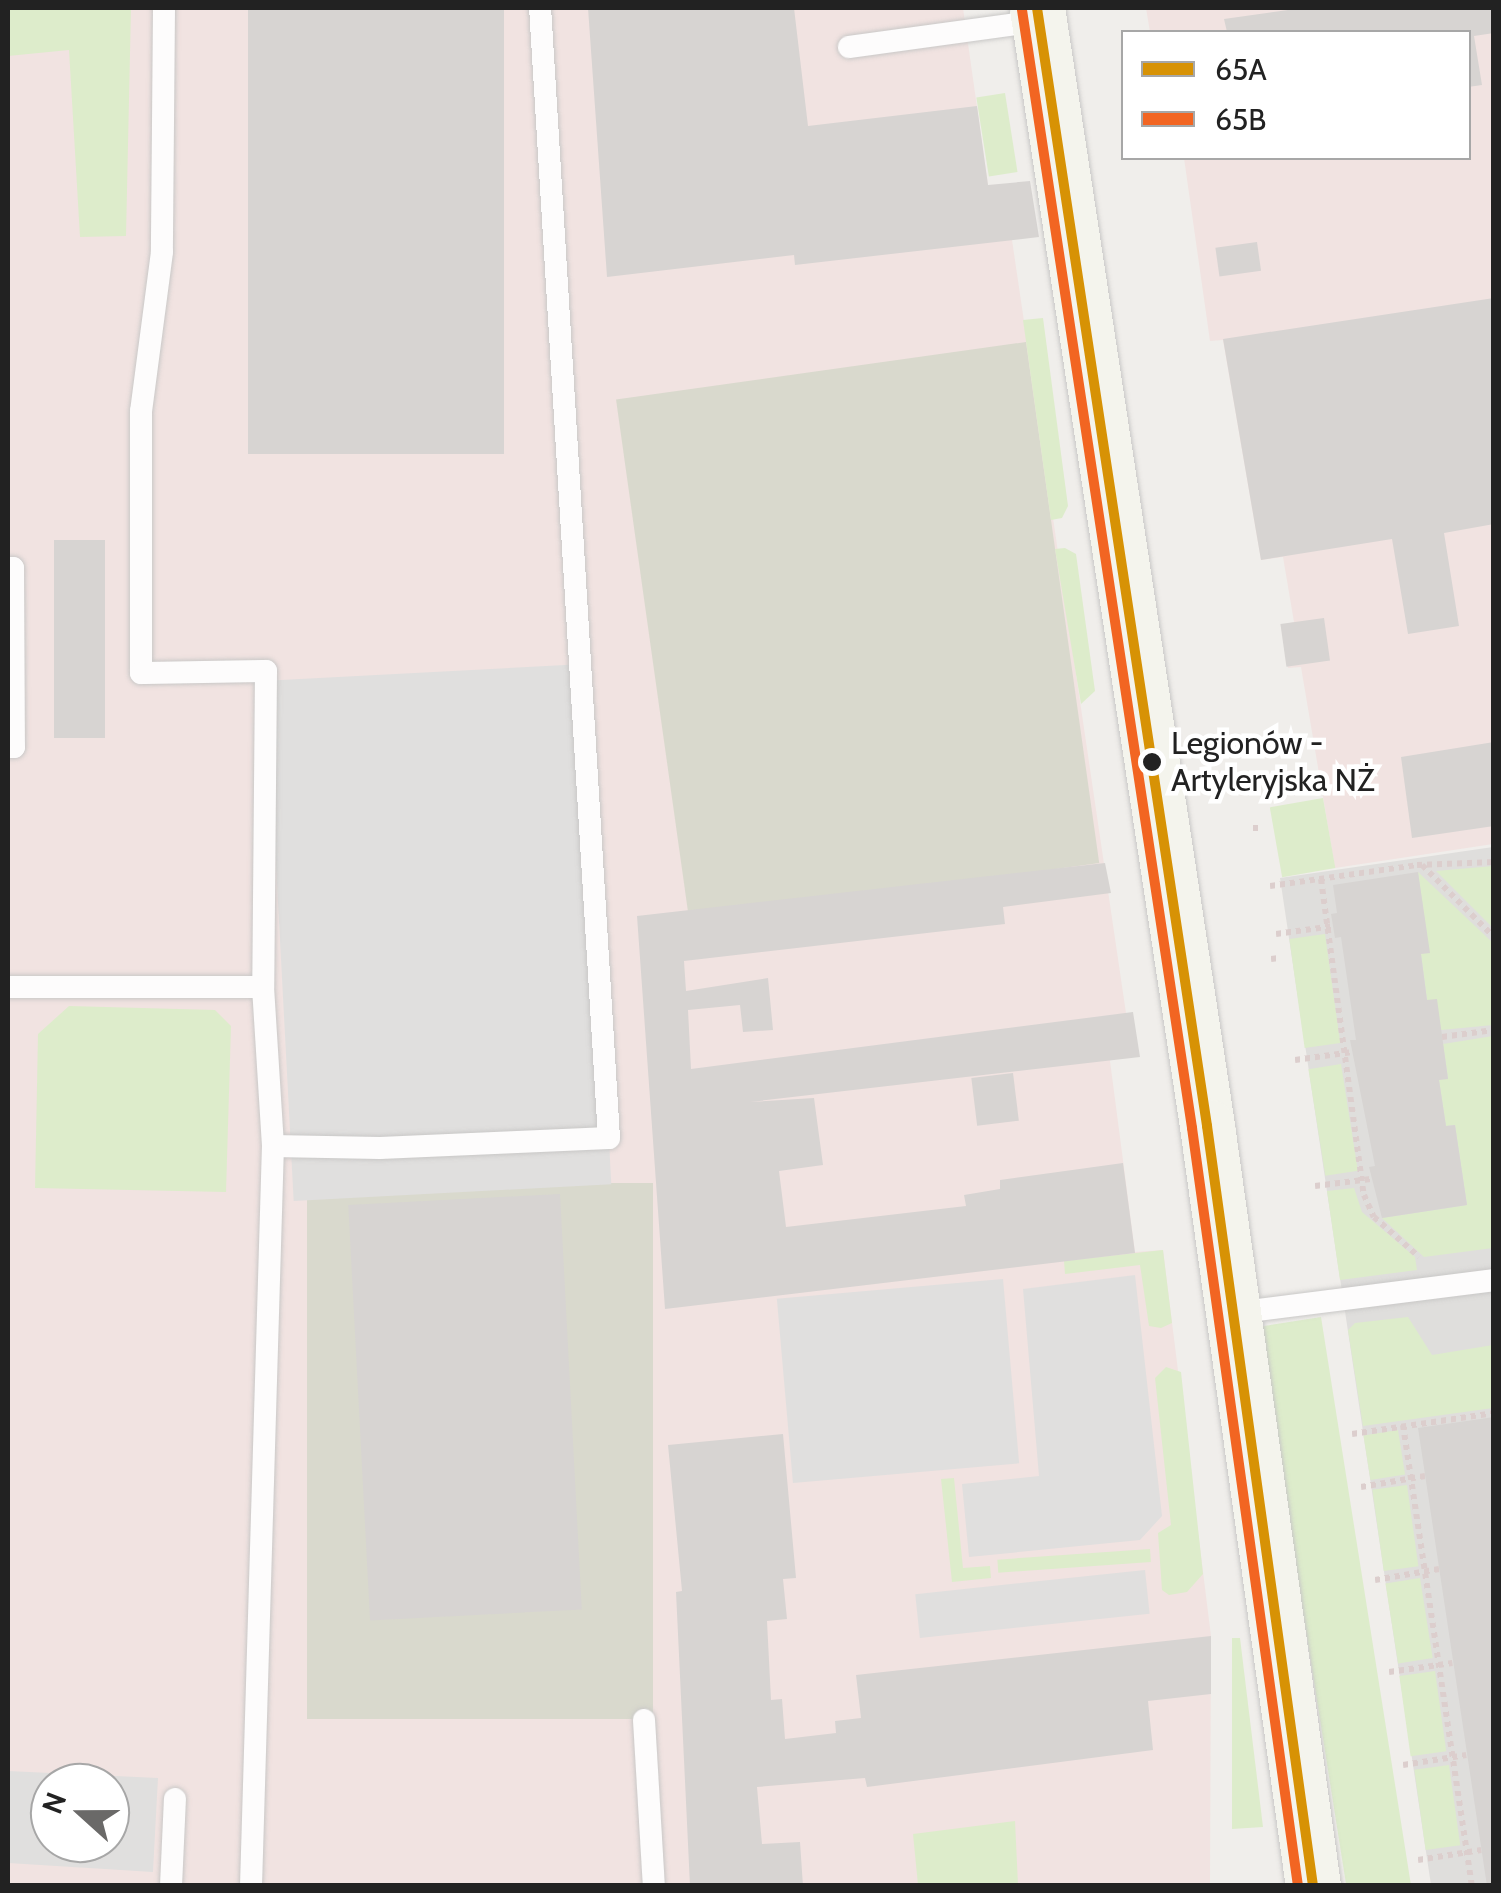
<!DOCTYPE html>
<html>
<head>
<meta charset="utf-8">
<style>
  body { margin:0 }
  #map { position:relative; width:1501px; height:1893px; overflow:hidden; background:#f0eeeb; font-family:Cabin,sans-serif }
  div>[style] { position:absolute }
  .residential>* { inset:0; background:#dfdedc }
  .commercial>* { inset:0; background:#f1e3e1 }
  .construction>* { inset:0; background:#d9d9cd; transform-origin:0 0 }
  .grass>* { inset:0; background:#ddeccb; transform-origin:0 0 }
  .parking>* { inset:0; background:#e0dfde; transform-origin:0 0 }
  .building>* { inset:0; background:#d7d4d2; transform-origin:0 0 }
  .path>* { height:6px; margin-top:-3px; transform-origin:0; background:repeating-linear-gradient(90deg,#dccecd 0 5px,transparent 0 10px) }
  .roads { filter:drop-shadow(0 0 2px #c9c8c7) drop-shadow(0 0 2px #c9c8c7) }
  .lane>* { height:22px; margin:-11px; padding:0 11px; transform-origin:11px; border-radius:11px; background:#fdfcfc }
  .secondary>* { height:55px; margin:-27.5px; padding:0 27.5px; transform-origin:27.5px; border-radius:27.5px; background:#f4f4ed }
  .bus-1>* { height:10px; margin:-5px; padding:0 5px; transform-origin:5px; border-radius:5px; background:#d79205 }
  .bus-2>* { height:10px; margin:-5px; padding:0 5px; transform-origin:5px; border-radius:5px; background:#f26522 }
  .dots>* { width:28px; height:28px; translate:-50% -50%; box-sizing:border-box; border:5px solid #fff; border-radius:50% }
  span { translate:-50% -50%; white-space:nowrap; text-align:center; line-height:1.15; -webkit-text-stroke:9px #fff; paint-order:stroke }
  .bus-label { font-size:32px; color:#222 }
  .left { translate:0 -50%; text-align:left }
  .frame { position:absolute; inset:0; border:10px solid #222; pointer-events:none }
  .legend { position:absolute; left:1121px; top:30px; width:350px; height:130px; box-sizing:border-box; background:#fff; border:2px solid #a7a7a7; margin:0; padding:12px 18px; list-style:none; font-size:30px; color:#222 }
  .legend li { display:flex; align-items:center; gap:20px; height:50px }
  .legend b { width:50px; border:2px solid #a7a7a7 }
  .north { position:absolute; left:30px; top:1763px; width:100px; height:100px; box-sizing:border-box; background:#fff; border:2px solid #a7a7a7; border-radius:50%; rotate:291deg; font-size:28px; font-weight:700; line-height:40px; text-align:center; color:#222 }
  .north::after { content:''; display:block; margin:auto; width:35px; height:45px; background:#6a6968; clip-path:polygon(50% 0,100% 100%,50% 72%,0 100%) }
</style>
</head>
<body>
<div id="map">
  <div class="residential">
    <div style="clip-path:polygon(1493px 847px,1493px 1885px,1431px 1885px,1280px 878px)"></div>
  </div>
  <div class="commercial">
    <div style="clip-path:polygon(evenodd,8px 8px,963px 8px,988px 185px,1012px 240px,1126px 1013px,1110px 1061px,1135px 1252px,1163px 1250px,1211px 1636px,1210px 1885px,8px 1886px,8px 8px,50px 1783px,110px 1783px,110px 1843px,50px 1843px,50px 1783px)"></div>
    <div style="clip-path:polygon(1146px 8px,1493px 8px,1493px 844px,1335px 868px,1301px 667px,1288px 668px,1281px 625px,1294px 622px,1283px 557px,1261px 560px,1223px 340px,1210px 341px,1184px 158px,1468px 158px,1468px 32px,1150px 32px)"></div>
  </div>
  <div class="construction">
    <div style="left:1026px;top:342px;width:526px;height:414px;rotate:82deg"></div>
    <div style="left:307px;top:1183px;width:346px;height:536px"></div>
  </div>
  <div class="grass">
    <div style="clip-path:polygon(8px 8px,131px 8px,126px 236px,80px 237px,69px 50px,8px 56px)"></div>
    <div style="left:1005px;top:93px;width:80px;height:29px;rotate:81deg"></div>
    <div style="clip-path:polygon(1043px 318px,1068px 506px,1062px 518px,1051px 520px,1023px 320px)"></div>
    <div style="clip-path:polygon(1065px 548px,1076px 554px,1095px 691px,1081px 704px,1055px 549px)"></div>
    <div style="left:1323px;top:798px;width:71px;height:54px;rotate:80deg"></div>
    <div style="clip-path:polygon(1493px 866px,1494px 866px,1493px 928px,1436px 871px)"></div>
    <div style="clip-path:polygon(1418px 872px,1493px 943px,1493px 1025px,1441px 1030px,1427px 1000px,1421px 954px,1429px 952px)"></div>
    <div style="left:1325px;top:934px;width:110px;height:36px;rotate:82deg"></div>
    <div style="clip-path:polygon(69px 1006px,215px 1010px,231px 1026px,226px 1192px,35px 1188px,38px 1034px)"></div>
    <div style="clip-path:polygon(1493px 1036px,1493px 1248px,1424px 1257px,1382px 1218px,1467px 1205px,1455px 1125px,1446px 1126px,1439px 1080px,1448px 1078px,1443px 1044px)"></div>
    <div style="left:1341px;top:1064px;width:108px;height:33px;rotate:81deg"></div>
    <div style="clip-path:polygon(1354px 1188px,1362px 1212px,1415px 1257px,1417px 1270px,1340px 1280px,1327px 1191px)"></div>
    <div style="clip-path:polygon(1163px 1250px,1172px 1323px,1161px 1328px,1149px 1326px,1140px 1265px,1065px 1274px,1064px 1261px)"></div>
    <div style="left:1321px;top:1317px;width:575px;height:64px;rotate:81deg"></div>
    <div style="clip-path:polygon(1408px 1317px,1432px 1355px,1493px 1345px,1493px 1408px,1363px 1426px,1348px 1330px,1355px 1323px)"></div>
    <div style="clip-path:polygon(1166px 1367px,1181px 1372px,1203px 1574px,1187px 1592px,1169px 1595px,1162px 1590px,1158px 1533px,1171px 1525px,1155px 1378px)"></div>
    <div style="left:1398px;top:1430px;width:45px;height:35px;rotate:81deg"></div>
    <div style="clip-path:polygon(954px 1478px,963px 1568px,990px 1566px,991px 1578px,952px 1582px,941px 1479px)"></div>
    <div style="left:1407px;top:1485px;width:82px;height:35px;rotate:82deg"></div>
    <div style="left:1150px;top:1549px;width:13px;height:153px;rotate:86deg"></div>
    <div style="left:1420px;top:1578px;width:81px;height:35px;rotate:81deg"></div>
    <div style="clip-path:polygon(1232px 1638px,1240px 1638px,1263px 1827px,1232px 1829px)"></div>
    <div style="left:1435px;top:1671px;width:81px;height:36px;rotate:82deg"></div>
    <div style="left:1449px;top:1765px;width:81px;height:35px;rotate:82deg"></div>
    <div style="clip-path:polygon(1015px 1821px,1018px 1885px,918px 1885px,913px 1834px)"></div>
  </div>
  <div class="parking">
    <div style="left:584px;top:664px;width:521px;height:318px;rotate:87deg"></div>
    <div style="clip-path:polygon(1135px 1275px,1162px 1516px,1140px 1540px,969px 1557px,962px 1484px,1039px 1476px,1023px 1289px)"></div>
    <div style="left:1003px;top:1279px;width:185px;height:227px;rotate:85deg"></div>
    <div style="left:1145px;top:1570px;width:44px;height:231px;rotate:84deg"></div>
    <div style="clip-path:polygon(evenodd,8px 1771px,158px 1778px,153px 1872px,8px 1863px,8px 1771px,110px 1783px,110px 1843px,50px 1843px,50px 1783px,110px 1783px)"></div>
  </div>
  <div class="building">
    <div style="left:248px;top:8px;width:256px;height:446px"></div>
    <div style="clip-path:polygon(588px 8px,794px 8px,808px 126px,977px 106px,988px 185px,1030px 181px,1039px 237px,795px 265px,794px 255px,607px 277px)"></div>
    <div style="clip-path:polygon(1302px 8px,1494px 8px,1494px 33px,1474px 36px,1482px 85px,1468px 87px,1468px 32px,1227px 32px,1224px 19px)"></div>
    <div style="left:1257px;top:242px;width:29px;height:42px;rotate:82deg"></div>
    <div style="clip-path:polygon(1494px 298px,1494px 524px,1444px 533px,1459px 626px,1408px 634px,1392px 539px,1261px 560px,1223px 339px)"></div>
    <div style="left:54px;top:540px;width:51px;height:198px"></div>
    <div style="left:1324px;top:618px;width:43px;height:44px;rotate:82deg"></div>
    <div style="clip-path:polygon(1494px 742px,1494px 826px,1412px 838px,1401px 757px)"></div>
    <div style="clip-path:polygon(1105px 863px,1111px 893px,1003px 907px,1005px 924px,684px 961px,686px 991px,768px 978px,773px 1030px,743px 1032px,740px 1005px,688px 1010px,691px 1069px,1133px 1012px,1140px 1057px,750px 1102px,814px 1098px,823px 1165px,779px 1171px,786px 1227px,966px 1206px,964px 1195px,1000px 1189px,1000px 1180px,1123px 1163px,1135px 1253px,665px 1309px,637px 916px)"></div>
    <div style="clip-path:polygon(1418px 872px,1430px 953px,1421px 954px,1427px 1000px,1437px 999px,1448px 1079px,1439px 1080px,1446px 1126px,1455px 1125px,1467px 1205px,1382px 1218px,1369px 1167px,1375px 1166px,1350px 1040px,1356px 1040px,1341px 937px,1335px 938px,1331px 914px,1337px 913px,1333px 885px)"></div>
    <div style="left:1013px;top:1073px;width:48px;height:42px;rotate:83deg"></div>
    <div style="left:560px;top:1194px;width:416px;height:212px;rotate:87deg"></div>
    <div style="clip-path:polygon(1494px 1417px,1494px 1886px,1487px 1886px,1418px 1428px)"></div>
    <div style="clip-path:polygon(783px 1434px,796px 1578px,783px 1579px,787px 1619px,767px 1621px,771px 1700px,782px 1699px,785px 1739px,836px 1733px,835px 1721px,861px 1718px,856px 1675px,1211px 1636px,1211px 1694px,1148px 1701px,1153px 1750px,867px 1787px,865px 1778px,757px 1787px,762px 1844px,800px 1842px,803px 1886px,690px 1886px,676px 1592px,682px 1591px,668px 1445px)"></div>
  </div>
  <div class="path">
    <div style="left:1253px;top:828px;width:8px"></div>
    <div style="left:1422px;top:865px;width:102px;rotate:45deg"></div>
    <div style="left:1321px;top:879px;width:319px;rotate:82.3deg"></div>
    <div style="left:1364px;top:1195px;width:24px;rotate:66deg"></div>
    <div style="left:1374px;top:1217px;width:60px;rotate:41.6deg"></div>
    <div style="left:1270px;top:886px;width:148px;rotate:-8.1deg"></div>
    <div style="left:1417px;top:865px;width:77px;rotate:-2.2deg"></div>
    <div style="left:1276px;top:934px;width:58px;rotate:-8deg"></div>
    <div style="left:1271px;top:959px;width:8px;rotate:-7deg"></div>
    <div style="left:1442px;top:1037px;width:52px;rotate:-7.7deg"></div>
    <div style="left:1295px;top:1060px;width:58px;rotate:-8deg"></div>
    <div style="left:1315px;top:1186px;width:56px;rotate:-7.1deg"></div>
    <div style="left:1403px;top:1425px;width:466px;rotate:81.5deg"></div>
    <div style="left:1352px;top:1434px;width:144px;rotate:-8.4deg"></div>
    <div style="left:1361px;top:1487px;width:65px;rotate:-9.8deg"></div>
    <div style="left:1375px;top:1580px;width:65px;rotate:-9.8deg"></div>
    <div style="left:1389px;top:1672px;width:64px;rotate:-8.1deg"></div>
    <div style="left:1403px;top:1765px;width:64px;rotate:-9deg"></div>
    <div style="left:1418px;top:1860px;width:64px;rotate:-9deg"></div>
  </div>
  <div class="roads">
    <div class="lane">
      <div style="left:164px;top:8px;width:244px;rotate:90.5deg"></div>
      <div style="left:162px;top:252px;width:160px;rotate:97.5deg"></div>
      <div style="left:141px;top:411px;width:262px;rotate:90deg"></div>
      <div style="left:141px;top:673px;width:125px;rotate:-0.9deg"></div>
      <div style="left:266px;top:671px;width:316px;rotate:90.5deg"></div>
      <div style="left:263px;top:987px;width:159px;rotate:86.4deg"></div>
      <div style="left:849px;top:47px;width:192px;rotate:-7.8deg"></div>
      <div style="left:8px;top:568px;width:5px"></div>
      <div style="left:13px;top:568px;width:179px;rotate:89.7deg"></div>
      <div style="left:14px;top:747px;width:6px;rotate:180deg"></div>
      <div style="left:8px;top:987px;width:255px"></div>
      <div style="left:1234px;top:1313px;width:262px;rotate:-7.2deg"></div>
      <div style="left:644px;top:1720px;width:166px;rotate:86.6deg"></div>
      <div style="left:171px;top:1886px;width:87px;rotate:-87.4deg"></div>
      <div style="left:251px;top:1886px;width:740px;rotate:-88.3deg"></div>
      <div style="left:273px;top:1146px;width:107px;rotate:1.1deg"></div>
      <div style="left:380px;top:1148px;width:229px;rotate:-2.5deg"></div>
      <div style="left:609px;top:1138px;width:1132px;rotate:-93.49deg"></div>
    </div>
    <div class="secondary">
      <div style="left:1037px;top:8px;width:1131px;rotate:81.35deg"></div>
      <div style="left:1207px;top:1126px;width:767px;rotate:82.06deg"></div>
    </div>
  </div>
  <div class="bus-1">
    <div style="left:1037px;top:8px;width:1131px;rotate:81.35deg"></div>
    <div style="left:1207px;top:1126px;width:767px;rotate:82.06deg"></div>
  </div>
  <div class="bus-2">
    <div style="left:1022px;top:10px;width:1131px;rotate:81.35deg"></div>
    <div style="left:1192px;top:1128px;width:765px;rotate:82.04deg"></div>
  </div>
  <div class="dots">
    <div style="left:1152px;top:762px;background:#222"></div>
  </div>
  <div class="bus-label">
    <span class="left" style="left:1171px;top:762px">Legionów -<br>Artyleryjska NŻ</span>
  </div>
  <div class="frame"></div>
  <ul class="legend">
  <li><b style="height:12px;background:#d79205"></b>65A</li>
  <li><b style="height:12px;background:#f26522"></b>65B</li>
  </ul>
  <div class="north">N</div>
</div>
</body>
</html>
